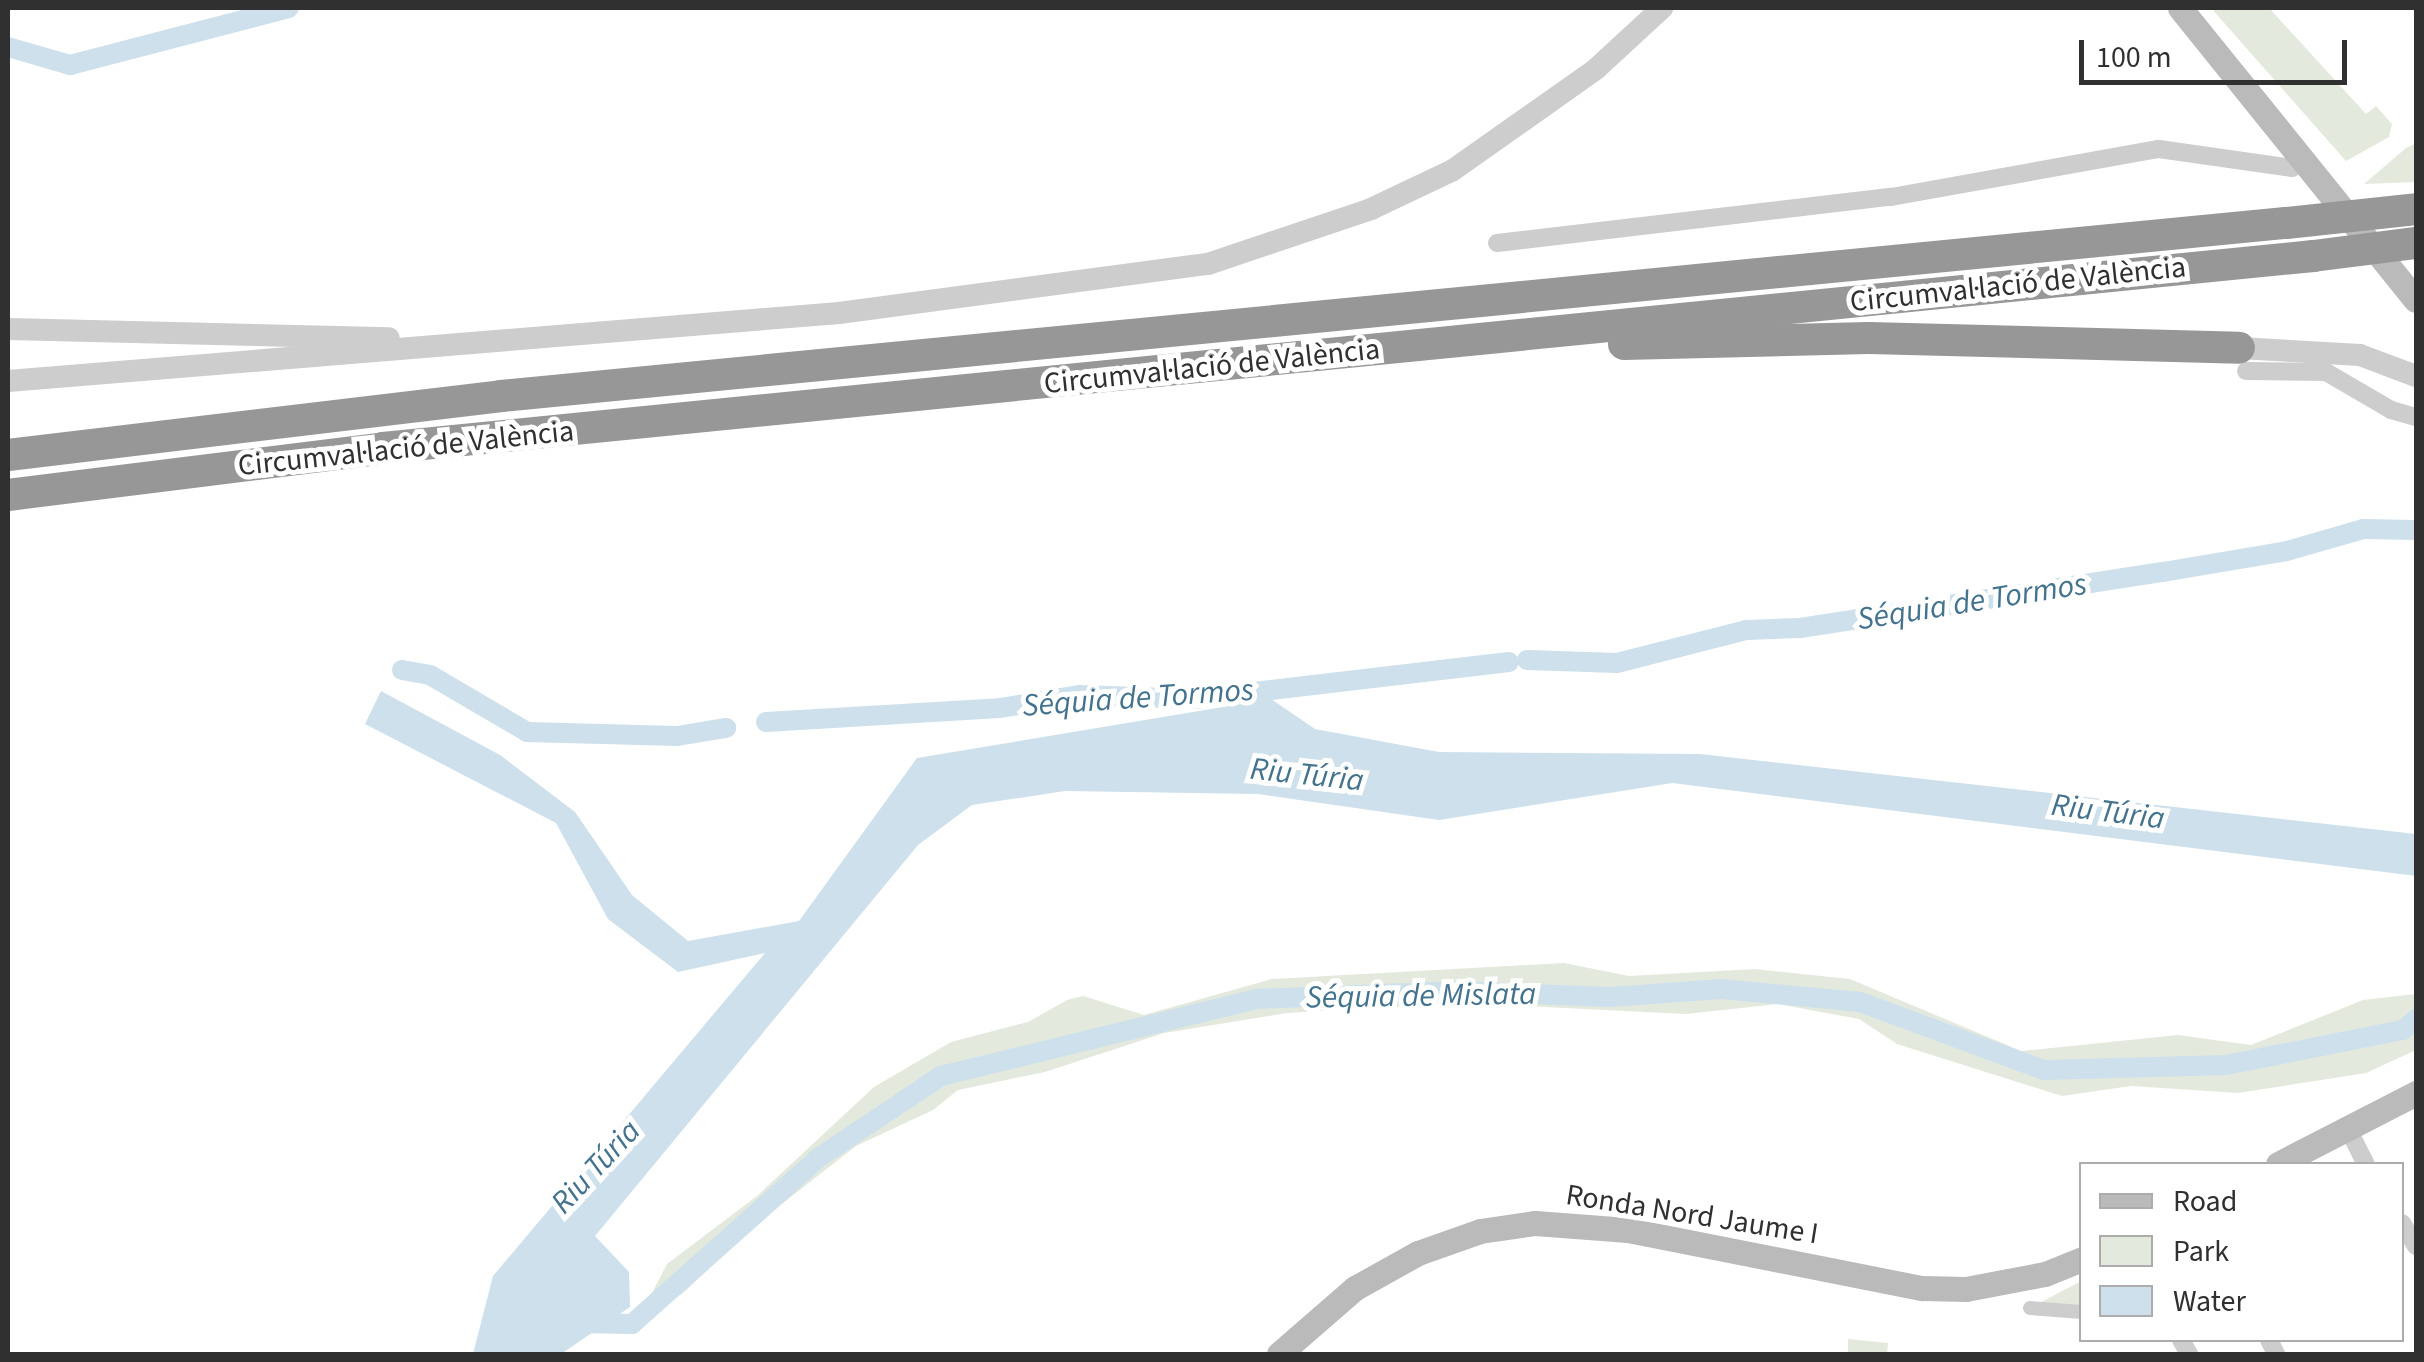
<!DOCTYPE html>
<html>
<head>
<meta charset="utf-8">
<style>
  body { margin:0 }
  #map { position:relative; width:2424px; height:1362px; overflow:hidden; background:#fff; font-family:"Source Sans 3",sans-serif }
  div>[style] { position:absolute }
  .green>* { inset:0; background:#e4e9dd }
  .water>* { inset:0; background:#cde0eb }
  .canal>* { height:20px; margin:-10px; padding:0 10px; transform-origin:10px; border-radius:10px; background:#cde0eb }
  .pedestrian>* { height:14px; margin:-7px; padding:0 7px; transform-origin:7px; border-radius:7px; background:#cdcdcd }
  .minor>* { height:18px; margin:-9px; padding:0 9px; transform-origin:9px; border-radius:9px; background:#cdcdcd }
  .tertiary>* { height:22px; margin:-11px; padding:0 11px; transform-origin:11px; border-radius:11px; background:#cdcdcd }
  .secondary>* { height:25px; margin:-12.5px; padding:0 12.5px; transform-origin:12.5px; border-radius:12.5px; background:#bababa }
  .motorway>* { height:32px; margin:-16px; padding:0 16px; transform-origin:16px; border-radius:16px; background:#979797 }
  .motorway-bridge>* { height:32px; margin:-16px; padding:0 16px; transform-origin:16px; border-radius:16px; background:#979797 }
  span { translate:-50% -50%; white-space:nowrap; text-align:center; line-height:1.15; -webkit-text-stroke:10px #fff; paint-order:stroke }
  .street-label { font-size:30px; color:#303030 }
  .water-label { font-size:32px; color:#43738e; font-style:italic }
  .frame { position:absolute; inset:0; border:10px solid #303030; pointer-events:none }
  .legend { position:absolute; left:2079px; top:1162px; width:325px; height:180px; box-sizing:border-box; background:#fff; border:2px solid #acacac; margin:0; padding:12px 18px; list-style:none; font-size:30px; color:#303030 }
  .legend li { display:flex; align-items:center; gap:20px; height:50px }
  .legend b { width:50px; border:2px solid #acacac }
  .scale { position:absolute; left:2079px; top:40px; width:268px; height:45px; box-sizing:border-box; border:5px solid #303030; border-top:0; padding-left:12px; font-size:30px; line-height:35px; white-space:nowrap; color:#303030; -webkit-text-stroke:8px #fff; paint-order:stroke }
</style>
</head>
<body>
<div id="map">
  <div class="green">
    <div style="clip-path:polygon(2211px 8px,2269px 8px,2366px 114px,2376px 106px,2392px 124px,2389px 137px,2346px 161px)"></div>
    <div style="clip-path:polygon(2416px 143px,2416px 182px,2364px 184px,2406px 148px)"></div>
    <div style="clip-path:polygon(1564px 963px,1629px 976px,1755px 969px,1850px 979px,2021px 1051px,2178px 1035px,2251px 1045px,2363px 1000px,2416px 994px,2416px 1050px,2366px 1073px,2238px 1093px,2131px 1086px,2062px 1096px,1897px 1044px,1859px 1019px,1778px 1004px,1686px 1014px,1460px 1003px,1287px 1013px,1164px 1033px,1045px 1072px,958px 1090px,933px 1110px,856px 1146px,755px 1225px,682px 1294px,664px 1302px,652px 1293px,667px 1264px,757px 1196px,874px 1087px,951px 1042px,1028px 1022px,1067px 1000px,1083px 996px,1144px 1015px,1272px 979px)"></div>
    <div style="clip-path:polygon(2081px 1281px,2081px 1312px,2030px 1308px)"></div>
    <div style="clip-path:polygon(1848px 1339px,1888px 1343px,1887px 1354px,1848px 1354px)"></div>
  </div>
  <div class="water">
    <div style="clip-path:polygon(381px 691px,500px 755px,575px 812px,632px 895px,688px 941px,799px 921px,917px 758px,1271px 699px,1315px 729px,1439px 752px,1700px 754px,2416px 834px,2416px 876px,1672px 783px,1439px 820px,1258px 794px,1065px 791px,972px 805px,918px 845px,595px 1236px,629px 1272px,630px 1307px,561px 1354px,473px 1354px,493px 1276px,765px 953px,678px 972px,608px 919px,556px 823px,365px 724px)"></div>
  </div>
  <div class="canal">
    <div style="left:8px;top:47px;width:65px;rotate:16.2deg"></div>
    <div style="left:70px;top:65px;width:226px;rotate:-14.6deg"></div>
    <div style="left:1527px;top:660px;width:90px;rotate:1.9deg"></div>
    <div style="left:1617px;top:663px;width:133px;rotate:-14.3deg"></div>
    <div style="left:1746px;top:630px;width:54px;rotate:-2.1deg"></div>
    <div style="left:1800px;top:628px;width:367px;rotate:-8.8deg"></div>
    <div style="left:2163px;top:572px;width:126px;rotate:-9.6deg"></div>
    <div style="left:2287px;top:551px;width:79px;rotate:-16.1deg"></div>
    <div style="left:2363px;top:529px;width:53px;rotate:1.1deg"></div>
    <div style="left:402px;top:670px;width:28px;rotate:10deg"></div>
    <div style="left:430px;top:675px;width:113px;rotate:30.4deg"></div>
    <div style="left:527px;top:732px;width:150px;rotate:1.5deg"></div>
    <div style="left:677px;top:736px;width:50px;rotate:-9.3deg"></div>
    <div style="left:766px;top:722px;width:234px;rotate:-3.4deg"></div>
    <div style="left:1000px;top:708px;width:80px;rotate:-9.3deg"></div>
    <div style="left:1079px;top:695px;width:115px;rotate:2deg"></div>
    <div style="left:1194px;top:699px;width:317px;rotate:-6.7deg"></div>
    <div style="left:574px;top:1323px;width:58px;rotate:1deg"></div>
    <div style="left:632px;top:1324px;width:249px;rotate:-41.7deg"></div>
    <div style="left:818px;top:1158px;width:148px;rotate:-33.7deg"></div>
    <div style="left:941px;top:1076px;width:324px;rotate:-13.7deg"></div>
    <div style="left:1256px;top:999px;width:199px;rotate:-2.3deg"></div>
    <div style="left:1455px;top:991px;width:155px;rotate:2.2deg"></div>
    <div style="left:1610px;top:997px;width:111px;rotate:-4.1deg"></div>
    <div style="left:1721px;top:989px;width:140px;rotate:5.3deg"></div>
    <div style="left:1860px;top:1002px;width:196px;rotate:20.3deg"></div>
    <div style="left:2044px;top:1070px;width:182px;rotate:-1.6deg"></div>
    <div style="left:2226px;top:1065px;width:180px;rotate:-11.2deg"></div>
    <div style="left:2403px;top:1030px;width:17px;rotate:-40deg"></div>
  </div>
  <div class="pedestrian">
    <div style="left:2030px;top:1308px;width:52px;rotate:4.4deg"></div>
  </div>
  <div class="minor">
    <div style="left:1497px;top:243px;width:397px;rotate:-6.7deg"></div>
    <div style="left:1891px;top:197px;width:272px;rotate:-10.2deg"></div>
    <div style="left:2159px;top:149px;width:134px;rotate:8.1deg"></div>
    <div style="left:2292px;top:168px;width:17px;rotate:-28deg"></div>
    <div style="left:2246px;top:371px;width:80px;rotate:0.7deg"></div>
    <div style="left:2326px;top:372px;width:75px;rotate:30.3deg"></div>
    <div style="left:2391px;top:410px;width:26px;rotate:16deg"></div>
    <div style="left:2348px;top:1129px;width:39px;rotate:63deg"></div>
    <div style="left:2402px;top:1223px;width:27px;rotate:59deg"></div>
    <div style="left:2181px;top:1340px;width:16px;rotate:60deg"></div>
    <div style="left:2269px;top:1340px;width:16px;rotate:63deg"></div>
  </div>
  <div class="tertiary">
    <div style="left:8px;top:329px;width:381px;rotate:1.4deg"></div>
    <div style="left:2239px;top:348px;width:121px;rotate:3.3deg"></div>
    <div style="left:2360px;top:355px;width:60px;rotate:20.6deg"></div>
    <div style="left:8px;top:381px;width:834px;rotate:-4.68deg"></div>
    <div style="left:839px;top:313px;width:372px;rotate:-7.6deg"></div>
    <div style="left:1208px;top:264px;width:172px;rotate:-18.6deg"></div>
    <div style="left:1371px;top:209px;width:91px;rotate:-25.4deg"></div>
    <div style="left:1453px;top:170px;width:175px;rotate:-35.2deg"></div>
    <div style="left:1596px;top:69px;width:90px;rotate:-42.7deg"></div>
  </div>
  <div class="secondary">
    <div style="left:2180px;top:8px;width:375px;rotate:51.1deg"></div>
    <div style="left:2278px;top:1164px;width:155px;rotate:-27.2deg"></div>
    <div style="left:1279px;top:1354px;width:101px;rotate:-41deg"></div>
    <div style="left:1355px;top:1288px;width:72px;rotate:-29.1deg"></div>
    <div style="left:1418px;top:1253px;width:66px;rotate:-19.5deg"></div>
    <div style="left:1480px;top:1231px;width:56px;rotate:-8.3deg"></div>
    <div style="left:1535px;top:1223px;width:93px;rotate:4.3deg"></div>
    <div style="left:1628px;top:1230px;width:300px;rotate:11.2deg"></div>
    <div style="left:1922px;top:1288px;width:44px;rotate:1.3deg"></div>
    <div style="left:1966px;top:1289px;width:80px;rotate:-10.8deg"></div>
    <div style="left:2045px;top:1274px;width:40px;rotate:-22deg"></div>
  </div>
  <div class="motorway">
    <div style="left:1624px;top:344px;width:245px;rotate:-1.4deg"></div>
    <div style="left:1869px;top:338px;width:370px;rotate:1.5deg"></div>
    <div style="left:8px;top:455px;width:497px;rotate:-6.8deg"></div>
    <div style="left:501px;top:396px;width:1793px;rotate:-5.54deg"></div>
    <div style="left:8px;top:495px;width:378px;rotate:-7.1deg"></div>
    <div style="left:383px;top:448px;width:1940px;rotate:-5.68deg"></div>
  </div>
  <div class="motorway-bridge">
    <div style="left:2286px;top:223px;width:131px;rotate:-6.1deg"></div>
    <div style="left:2313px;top:256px;width:104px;rotate:-7.2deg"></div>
  </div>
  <div class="street-label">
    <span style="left:2018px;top:285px;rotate:-6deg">Circumval·lació de València</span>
    <span style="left:1212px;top:367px;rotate:-6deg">Circumval·lació de València</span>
    <span style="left:406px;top:449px;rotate:-6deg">Circumval·lació de València</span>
    <span style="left:1692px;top:1215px;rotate:9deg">Ronda Nord Jaume I</span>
  </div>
  <div class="water-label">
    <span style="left:1972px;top:602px;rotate:-9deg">Séquia de Tormos</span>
    <span style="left:1138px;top:698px;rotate:-4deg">Séquia de Tormos</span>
    <span style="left:1307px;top:775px;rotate:6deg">Riu Túria</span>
    <span style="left:2108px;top:812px;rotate:7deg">Riu Túria</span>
    <span style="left:1421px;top:996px;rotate:-1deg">Séquia de Mislata</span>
    <span style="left:596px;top:1167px;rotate:-47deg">Riu Túria</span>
  </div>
  <div class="frame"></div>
  <ul class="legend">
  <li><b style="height:12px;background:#bababa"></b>Road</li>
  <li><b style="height:28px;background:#e4e9dd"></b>Park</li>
  <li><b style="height:28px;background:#cde0eb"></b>Water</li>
  </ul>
  <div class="scale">100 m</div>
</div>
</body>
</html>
